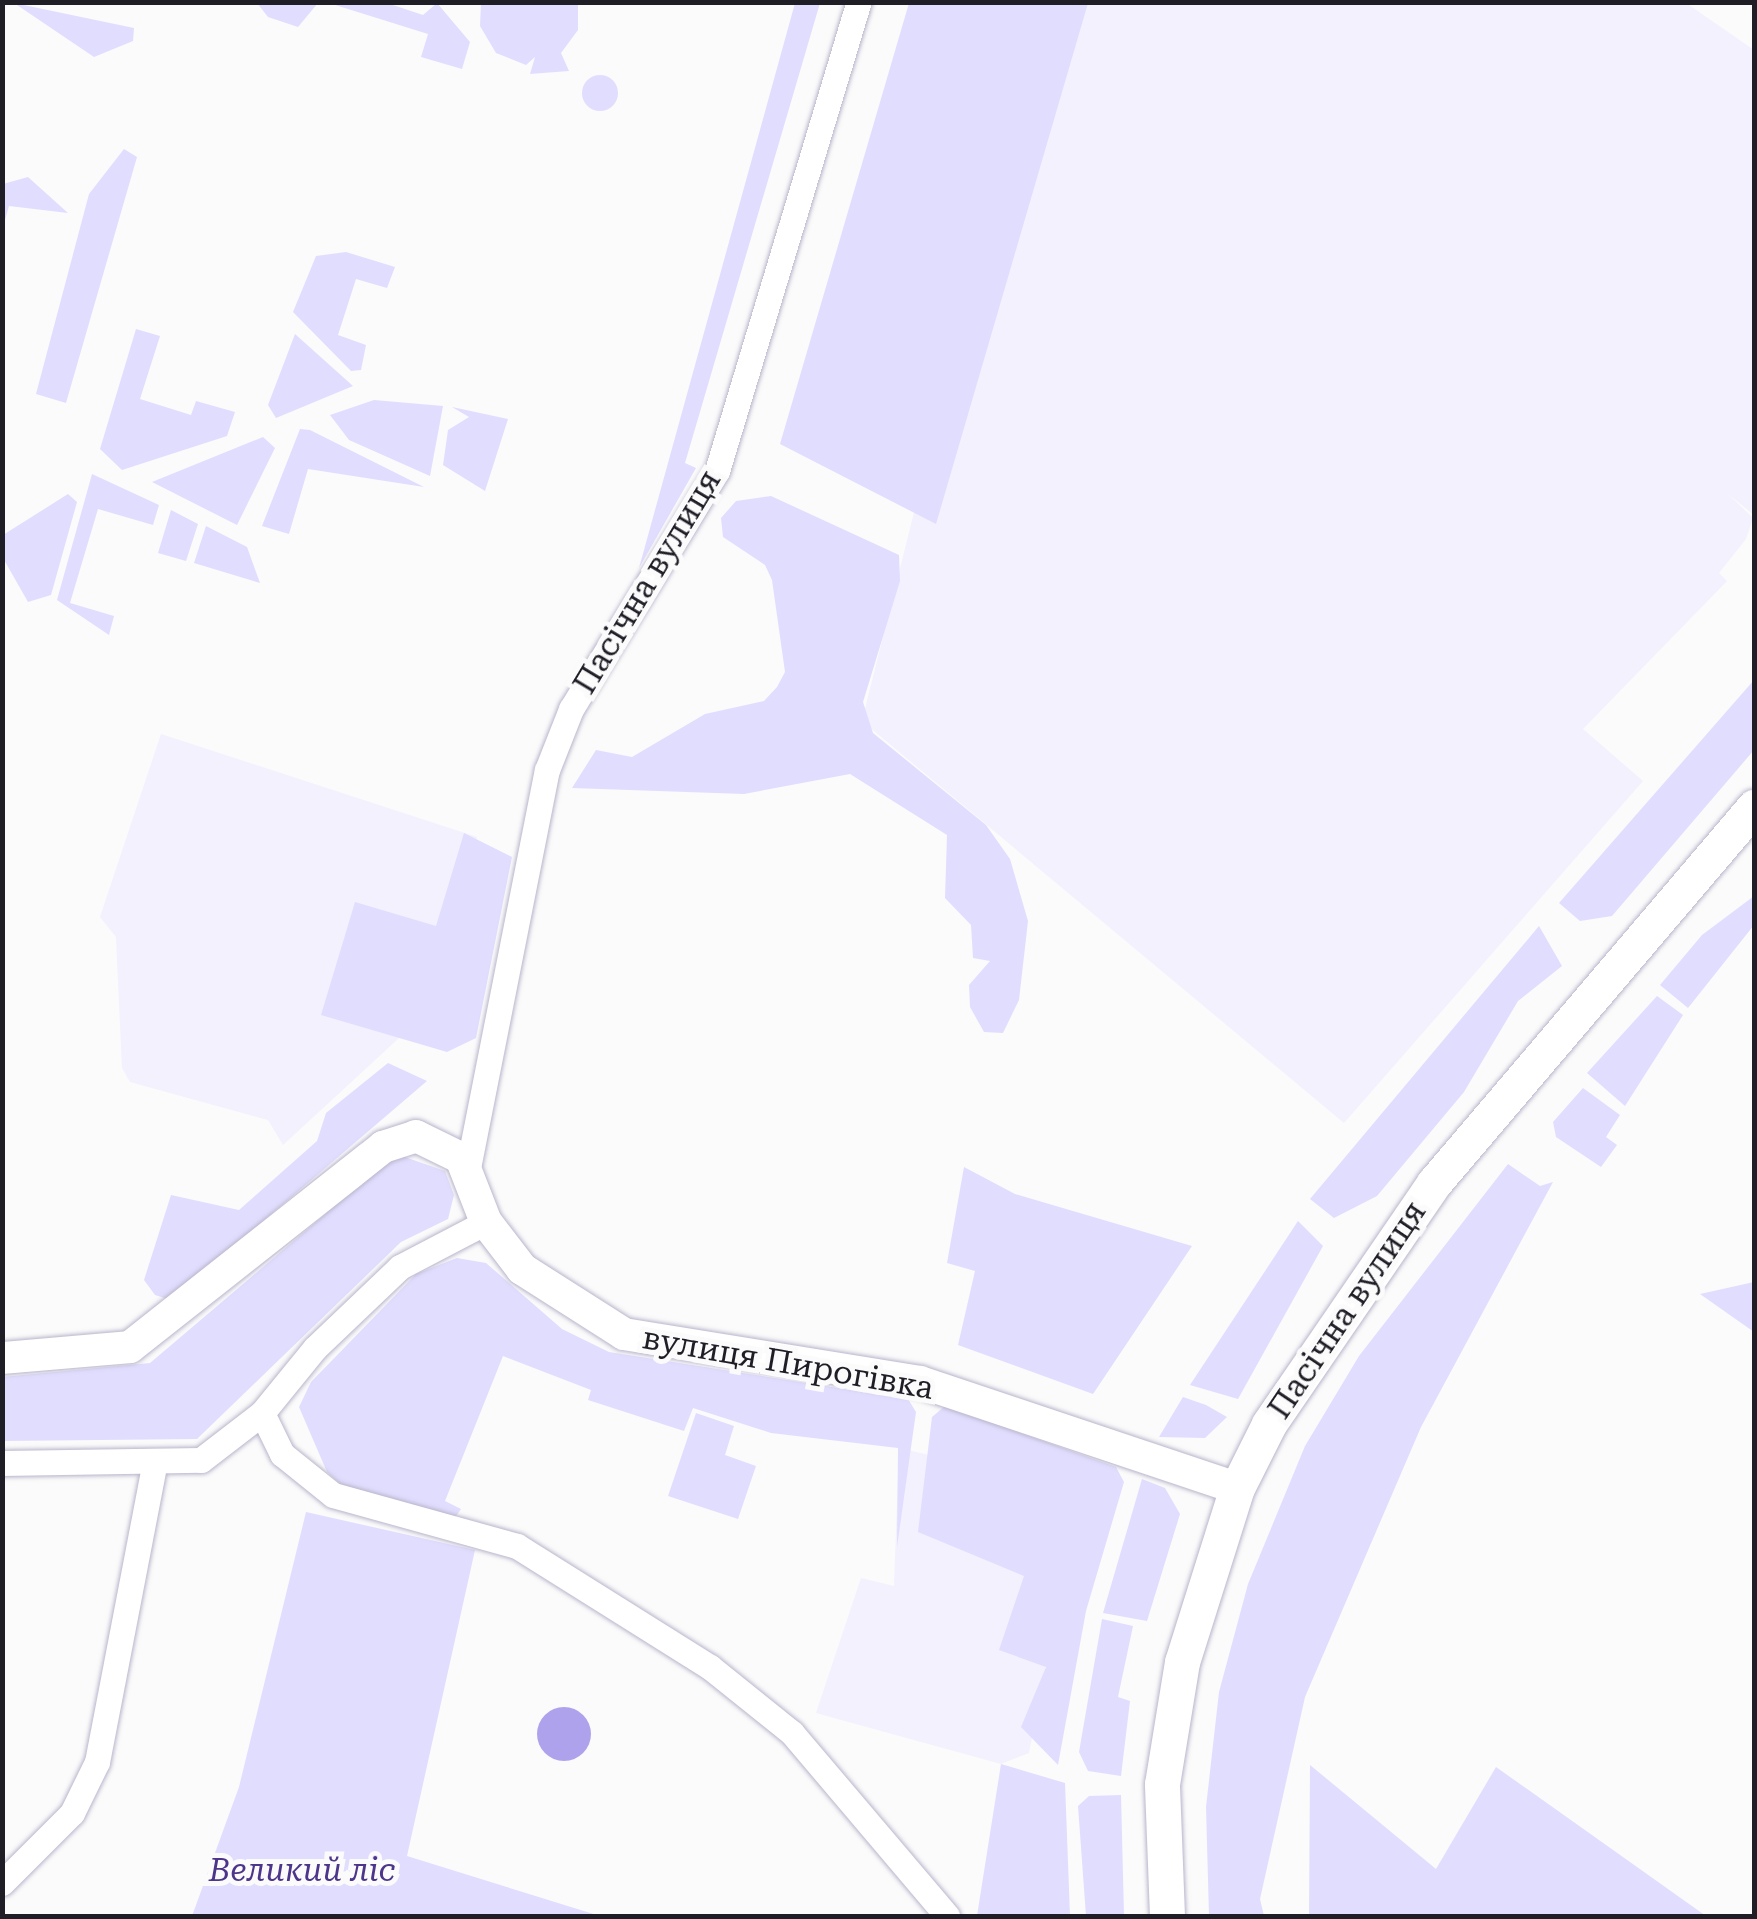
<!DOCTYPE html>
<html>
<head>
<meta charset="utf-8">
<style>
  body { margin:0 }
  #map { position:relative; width:1757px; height:1919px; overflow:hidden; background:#fbfbfb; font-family:"Roboto Serif",serif }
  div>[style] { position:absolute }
  .built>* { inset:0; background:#f2f1fd }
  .green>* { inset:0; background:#e1ddfe }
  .round { border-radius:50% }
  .water>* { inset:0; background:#afa2ed }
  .roads { filter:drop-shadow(0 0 2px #b8b5cb) drop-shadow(0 0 2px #b8b5cb) }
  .minor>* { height:25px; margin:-12.5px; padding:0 12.5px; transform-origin:12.5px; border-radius:12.5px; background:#fff }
  .tertiary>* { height:32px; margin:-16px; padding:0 16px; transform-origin:16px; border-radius:16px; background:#fff }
  .secondary>* { height:35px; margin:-17.5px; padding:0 17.5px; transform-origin:17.5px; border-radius:17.5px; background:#fff }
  span { translate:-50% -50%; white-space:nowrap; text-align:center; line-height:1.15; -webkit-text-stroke:10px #fbfbfb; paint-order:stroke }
  .street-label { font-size:32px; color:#1f1e26 }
  .park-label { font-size:32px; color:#4c358b; font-style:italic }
  .frame { position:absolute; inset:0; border:5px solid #1f1e26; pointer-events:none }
</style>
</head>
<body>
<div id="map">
  <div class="built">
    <div style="clip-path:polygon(1041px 3px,1686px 3px,1754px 50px,1754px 515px,1728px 494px,1753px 518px,1746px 539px,1719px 573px,1727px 581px,1583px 729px,1643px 781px,1344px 1123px,862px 721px)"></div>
    <div style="clip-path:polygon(161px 734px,477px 837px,411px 1027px,283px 1145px,268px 1120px,130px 1082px,122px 1068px,116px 937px,100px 917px)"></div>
    <div style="clip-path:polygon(899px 1448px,1079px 1490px,1029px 1753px,1001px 1764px,816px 1713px,861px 1578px,894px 1586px)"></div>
  </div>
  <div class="green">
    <div style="clip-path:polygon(384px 2px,423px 15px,437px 3px,470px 42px,462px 69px,421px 57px,428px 34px,332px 4px)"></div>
    <div style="clip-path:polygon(14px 3px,134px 28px,133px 41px,94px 57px)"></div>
    <div style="clip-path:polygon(257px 3px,257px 2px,318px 3px,298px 27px,268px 17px)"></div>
    <div style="clip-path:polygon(481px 3px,578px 3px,578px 30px,561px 53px,569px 71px,530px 74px,535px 57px,526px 65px,496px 53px,480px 26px)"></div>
    <div style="clip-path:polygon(795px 3px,820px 3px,685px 463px,696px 468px,639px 568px)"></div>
    <div style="clip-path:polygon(909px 3px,1088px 3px,936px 524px,780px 444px)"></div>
    <div class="round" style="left:582px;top:75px;width:36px;height:36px"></div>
    <div style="clip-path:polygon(124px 149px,137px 157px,66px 403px,36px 394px,89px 194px)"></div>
    <div style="clip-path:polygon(28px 177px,68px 213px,9px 206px,3px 227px,3px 184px)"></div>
    <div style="clip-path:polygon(346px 252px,395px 267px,387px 288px,356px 279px,338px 335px,366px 345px,361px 370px,351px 371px,293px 312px,316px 256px)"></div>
    <div style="clip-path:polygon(136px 329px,160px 336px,140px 399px,191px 415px,196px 401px,235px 412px,227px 436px,122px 470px,100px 449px)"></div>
    <div style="clip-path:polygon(295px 334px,353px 386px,276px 418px,268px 405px)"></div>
    <div style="clip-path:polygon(374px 400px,443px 406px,430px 476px,349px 440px,330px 415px)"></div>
    <div style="clip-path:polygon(452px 407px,508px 419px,485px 491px,443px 465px,448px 430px,469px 417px)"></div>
    <div style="clip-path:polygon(300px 429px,310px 430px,424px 487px,308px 469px,289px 534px,262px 526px)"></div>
    <div style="clip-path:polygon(263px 437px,275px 448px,237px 525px,152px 482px)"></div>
    <div style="clip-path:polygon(92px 474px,159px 505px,153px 525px,98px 509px,70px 603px,114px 616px,109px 635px,57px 600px)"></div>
    <div style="clip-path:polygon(68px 494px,77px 502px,51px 595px,28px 602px,3px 558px,3px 535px)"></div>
    <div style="clip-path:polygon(771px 496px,899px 555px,900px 581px,863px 702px,873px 733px,986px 825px,1010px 859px,1028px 921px,1019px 1000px,1003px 1033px,984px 1032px,970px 1007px,969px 985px,990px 961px,973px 958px,971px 925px,945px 898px,947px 835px,850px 774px,744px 794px,572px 788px,596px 750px,632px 757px,705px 714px,764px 701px,777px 687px,785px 672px,772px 580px,765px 565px,723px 537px,721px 518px,736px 501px)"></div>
    <div style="clip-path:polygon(171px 510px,198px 524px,186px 561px,158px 553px)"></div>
    <div style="clip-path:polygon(206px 526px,247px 547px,260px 583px,194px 563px)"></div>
    <div style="clip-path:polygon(1754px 680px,1754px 750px,1612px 916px,1580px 921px,1559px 903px)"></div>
    <div style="clip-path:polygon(464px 833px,512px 857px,476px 1038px,447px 1052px,321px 1015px,355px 902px,436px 926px)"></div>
    <div style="clip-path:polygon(1754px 896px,1754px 925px,1688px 1008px,1660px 985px,1702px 935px)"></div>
    <div style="clip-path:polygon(1539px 926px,1562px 966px,1518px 1001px,1464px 1092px,1377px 1196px,1334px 1218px,1310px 1199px)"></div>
    <div style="clip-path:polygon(1657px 996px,1683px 1015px,1625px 1106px,1587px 1073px)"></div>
    <div style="clip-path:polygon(388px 1063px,427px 1081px,171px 1300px,155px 1295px,144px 1280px,171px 1195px,239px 1210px,317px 1141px,326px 1113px)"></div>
    <div style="clip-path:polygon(1583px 1088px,1620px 1115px,1606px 1137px,1617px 1145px,1601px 1167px,1556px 1137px,1553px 1122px)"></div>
    <div style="clip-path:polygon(396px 1154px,445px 1171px,454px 1195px,448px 1219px,401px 1242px,197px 1439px,3px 1441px,2px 1377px,150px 1363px)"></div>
    <div style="clip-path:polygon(1508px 1164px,1540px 1186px,1553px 1182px,1421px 1427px,1305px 1697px,1260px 1899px,1264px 1916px,1209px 1916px,1206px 1807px,1219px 1692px,1248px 1584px,1305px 1446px,1359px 1356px)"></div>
    <div style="clip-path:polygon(964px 1167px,1015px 1194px,1192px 1246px,1093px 1394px,958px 1345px,975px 1271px,947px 1263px)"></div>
    <div style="clip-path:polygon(1298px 1221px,1323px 1246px,1238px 1399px,1190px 1385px)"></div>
    <div style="clip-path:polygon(457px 1258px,486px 1263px,562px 1329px,609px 1352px,908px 1399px,916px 1412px,897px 1547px,898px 1448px,771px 1433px,693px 1408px,684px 1431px,588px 1400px,591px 1390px,503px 1356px,445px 1501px,461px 1509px,453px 1521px,348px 1491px,327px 1472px,299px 1407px,311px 1382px,416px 1274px)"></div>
    <div style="clip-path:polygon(1754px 1282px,1754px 1332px,1700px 1294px)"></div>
    <div style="clip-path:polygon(1183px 1397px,1206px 1405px,1227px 1417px,1205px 1438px,1159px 1437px)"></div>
    <div style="clip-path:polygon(945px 1406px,1116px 1467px,1124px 1482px,1086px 1611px,1058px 1765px,1021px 1727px,1046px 1667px,999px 1650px,1024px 1576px,918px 1532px,932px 1417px)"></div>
    <div style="clip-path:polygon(696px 1413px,734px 1426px,725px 1455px,756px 1466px,738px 1519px,668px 1496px)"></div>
    <div style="clip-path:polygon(1142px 1479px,1165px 1488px,1180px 1514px,1147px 1621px,1103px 1613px)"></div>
    <div style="clip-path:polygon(306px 1512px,475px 1550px,407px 1856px,600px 1916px,192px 1916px,239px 1787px)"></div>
    <div style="clip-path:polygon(1102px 1619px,1133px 1626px,1118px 1697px,1130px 1701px,1121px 1776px,1088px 1771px,1079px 1752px)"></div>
    <div style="clip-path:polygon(1001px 1764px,1065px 1783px,1070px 1916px,977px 1916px)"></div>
    <div style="clip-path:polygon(1310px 1765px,1436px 1869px,1496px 1767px,1706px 1916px,1309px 1916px)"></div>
    <div style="clip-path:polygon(1121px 1795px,1124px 1916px,1086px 1916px,1078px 1806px,1089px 1796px)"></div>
  </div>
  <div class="water">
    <div class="round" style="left:537px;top:1707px;width:54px;height:54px"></div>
  </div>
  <div class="roads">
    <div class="minor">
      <div style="left:468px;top:1168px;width:406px;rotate:-78.8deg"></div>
      <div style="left:547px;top:770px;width:66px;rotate:-68.5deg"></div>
      <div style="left:571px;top:709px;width:279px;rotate:-58.5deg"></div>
      <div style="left:717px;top:471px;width:490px;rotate:-73.2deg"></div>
      <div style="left:262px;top:1413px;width:46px;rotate:64deg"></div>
      <div style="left:282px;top:1454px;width:65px;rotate:38.8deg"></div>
      <div style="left:333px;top:1495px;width:191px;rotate:15.5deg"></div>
      <div style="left:517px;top:1546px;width:228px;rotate:32.1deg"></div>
      <div style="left:710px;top:1667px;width:105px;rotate:38.8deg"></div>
      <div style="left:792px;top:1733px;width:240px;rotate:49.7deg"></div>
      <div style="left:2px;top:1463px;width:199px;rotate:-0.9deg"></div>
      <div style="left:201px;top:1460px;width:77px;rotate:-37.6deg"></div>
      <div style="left:262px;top:1413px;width:84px;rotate:-50.8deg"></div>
      <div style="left:315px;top:1348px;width:117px;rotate:-43.6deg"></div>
      <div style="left:400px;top:1267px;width:97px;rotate:-27.6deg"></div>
      <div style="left:2px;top:1883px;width:99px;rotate:-45deg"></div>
      <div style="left:72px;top:1813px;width:57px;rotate:-63.9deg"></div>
      <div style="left:97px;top:1762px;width:302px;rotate:-79.1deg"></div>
    </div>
    <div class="tertiary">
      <div style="left:2px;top:1358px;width:128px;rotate:-4.9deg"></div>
      <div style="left:130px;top:1347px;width:323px;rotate:-38.3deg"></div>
      <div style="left:383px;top:1147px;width:35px;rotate:-18deg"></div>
      <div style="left:416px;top:1136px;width:50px;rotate:26.1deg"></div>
      <div style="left:461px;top:1158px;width:69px;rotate:68.7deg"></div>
      <div style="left:486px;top:1222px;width:59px;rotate:52.5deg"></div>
      <div style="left:522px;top:1269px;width:121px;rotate:32.5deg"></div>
      <div style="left:624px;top:1334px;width:300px;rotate:9.2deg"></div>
      <div style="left:920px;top:1382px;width:334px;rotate:18.5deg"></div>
    </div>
    <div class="secondary">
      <div style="left:1167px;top:1916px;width:132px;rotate:-92.2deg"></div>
      <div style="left:1162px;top:1784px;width:124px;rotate:-80.7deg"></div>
      <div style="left:1182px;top:1662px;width:182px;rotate:-72.5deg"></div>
      <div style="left:1237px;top:1488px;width:72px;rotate:-63.4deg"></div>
      <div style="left:1269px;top:1424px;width:292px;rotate:-55.6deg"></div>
      <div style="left:1434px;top:1183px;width:494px;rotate:-49.6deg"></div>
    </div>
  </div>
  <div class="street-label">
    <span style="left:647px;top:582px;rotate:-59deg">Пасічна вулиця</span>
    <span style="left:1347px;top:1310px;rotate:-56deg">Пасічна вулиця</span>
    <span style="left:788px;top:1363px;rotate:10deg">вулиця Пирогівка</span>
  </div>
  <div class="park-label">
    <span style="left:302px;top:1870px">Великий ліс</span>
  </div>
  <div class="frame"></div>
</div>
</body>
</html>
